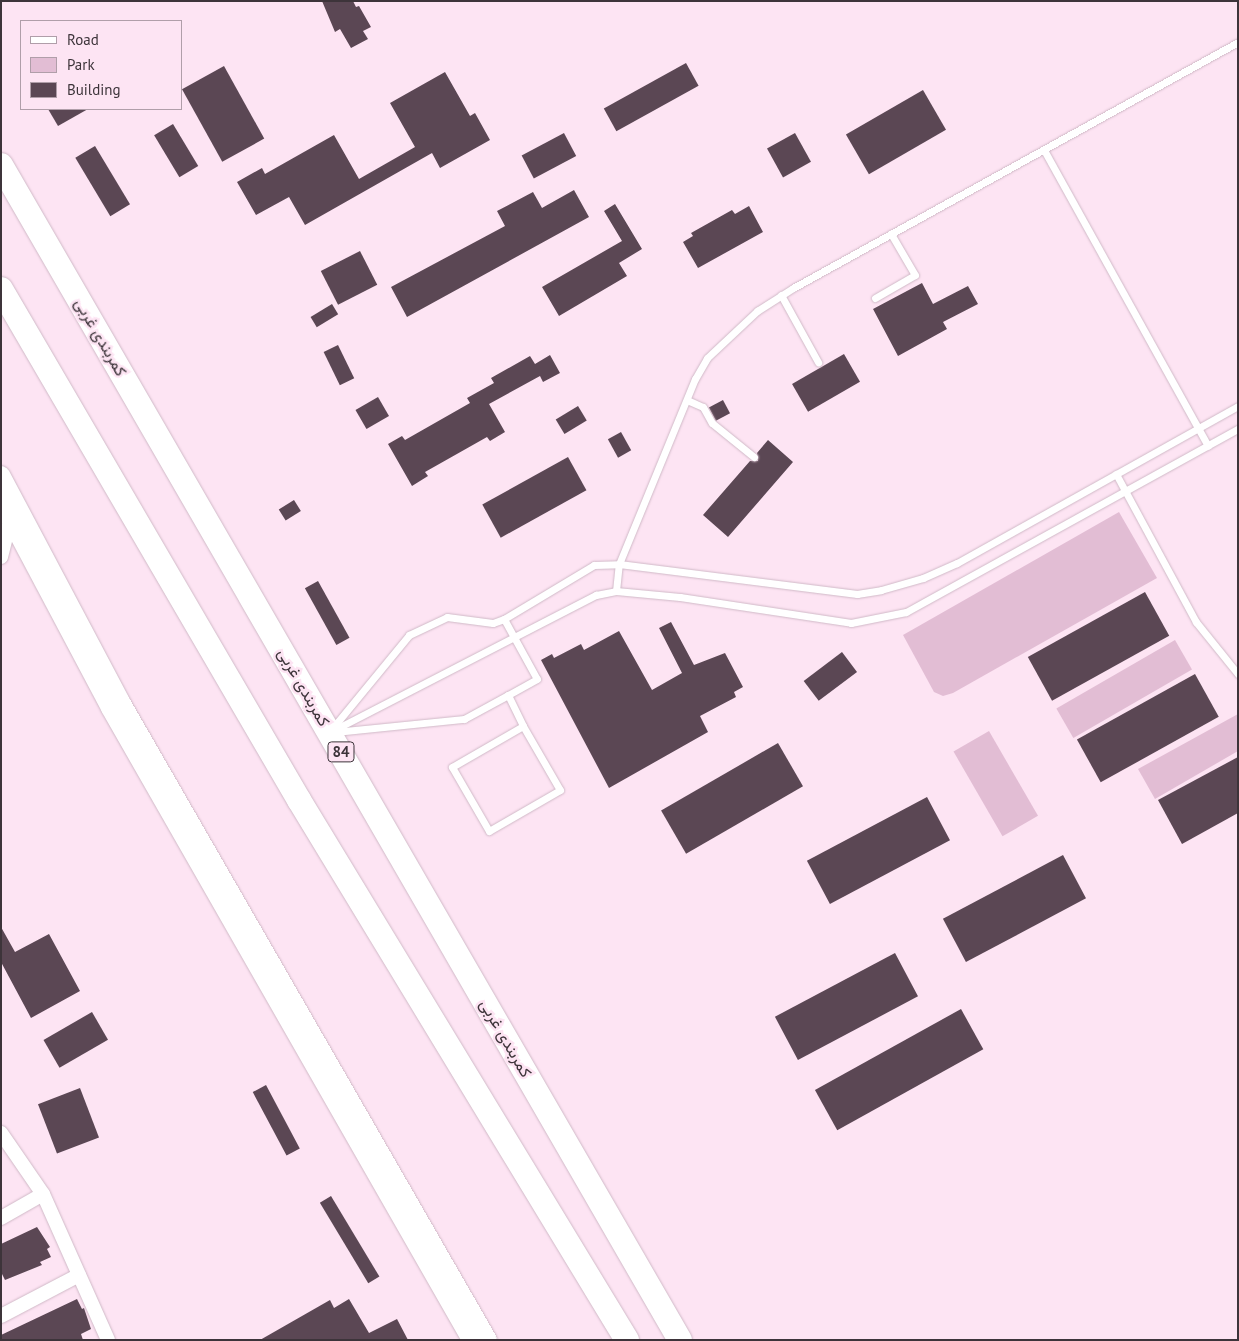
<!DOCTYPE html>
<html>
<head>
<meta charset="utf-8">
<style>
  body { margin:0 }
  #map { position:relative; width:1239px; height:1341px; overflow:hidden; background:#fde4f3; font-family:"PT Sans",Vazirmatn,sans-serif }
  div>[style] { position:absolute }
  .green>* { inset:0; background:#e2bdd4; transform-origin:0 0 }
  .building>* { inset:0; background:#5b4754; transform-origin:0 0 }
  .roads { filter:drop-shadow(0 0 1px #d0b9c7) drop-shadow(0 0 1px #d0b9c7) }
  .service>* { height:7px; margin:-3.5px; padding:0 3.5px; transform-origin:3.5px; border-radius:3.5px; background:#fff }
  .minor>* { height:14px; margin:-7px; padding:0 7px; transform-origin:7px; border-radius:7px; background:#fff }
  .tertiary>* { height:18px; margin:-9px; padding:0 9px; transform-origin:9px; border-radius:9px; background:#fff }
  .trunk>* { height:24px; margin:-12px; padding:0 12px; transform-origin:12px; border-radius:12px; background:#fff }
  span { translate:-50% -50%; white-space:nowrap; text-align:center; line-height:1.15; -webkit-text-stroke:5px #fde4f3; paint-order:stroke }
  .shield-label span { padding:1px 4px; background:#fde4f3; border:1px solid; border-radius:4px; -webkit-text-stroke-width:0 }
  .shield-label { font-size:15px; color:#3d343a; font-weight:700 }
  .street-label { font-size:16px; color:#3d343a }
  .frame { position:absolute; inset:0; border:2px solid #3d343a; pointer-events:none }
  .legend { position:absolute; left:20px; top:20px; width:162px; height:90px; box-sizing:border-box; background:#fde4f3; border:1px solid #b09ea9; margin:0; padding:6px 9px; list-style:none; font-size:15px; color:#3d343a }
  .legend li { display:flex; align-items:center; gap:10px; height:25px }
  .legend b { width:25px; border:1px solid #b09ea9 }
</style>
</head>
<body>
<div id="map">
  <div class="green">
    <div style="clip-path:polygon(1119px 512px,1157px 578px,953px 693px,943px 696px,934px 692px,903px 635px)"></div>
    <div style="left:1175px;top:640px;width:34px;height:137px;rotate:60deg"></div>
    <div style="clip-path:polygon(1238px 714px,1238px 751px,1155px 799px,1138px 769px)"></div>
    <div style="left:989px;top:731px;width:98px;height:41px;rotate:60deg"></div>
  </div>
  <div class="building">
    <div style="clip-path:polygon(322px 1px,353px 1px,356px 7px,359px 6px,371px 27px,363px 31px,368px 39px,351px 48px,340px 29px,335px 32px)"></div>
    <div style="left:686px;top:63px;width:26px;height:94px;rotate:61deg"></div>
    <div style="left:224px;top:66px;width:83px;height:48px;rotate:61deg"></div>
    <div style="clip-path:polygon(445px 72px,470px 116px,475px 113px,490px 140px,440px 168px,432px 153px,305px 225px,289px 197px,256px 215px,237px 182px,262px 168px,265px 174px,334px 135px,359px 179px,415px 147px,390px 103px)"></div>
    <div style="left:923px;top:90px;width:46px;height:89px;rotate:60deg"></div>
    <div style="clip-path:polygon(48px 109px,88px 109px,58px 126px)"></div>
    <div style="left:173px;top:124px;width:49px;height:22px;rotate:59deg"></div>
    <div style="left:564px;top:133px;width:26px;height:48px;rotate:62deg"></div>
    <div style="left:795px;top:133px;width:33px;height:32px;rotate:61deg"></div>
    <div style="left:95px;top:146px;width:68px;height:23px;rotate:59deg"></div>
    <div style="clip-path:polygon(574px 190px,589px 217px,407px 317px,391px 287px,505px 226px,497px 211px,533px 192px,542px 208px)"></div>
    <div style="clip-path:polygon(615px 204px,642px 249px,619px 263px,627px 276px,559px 316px,542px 287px,622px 241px,604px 211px)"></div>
    <div style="clip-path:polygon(749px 206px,763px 232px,698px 268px,683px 242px,693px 236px,691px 233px,732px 210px,735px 214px)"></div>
    <div style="left:360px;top:251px;width:38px;height:44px;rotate:63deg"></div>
    <div style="clip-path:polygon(922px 283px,933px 304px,968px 286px,978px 304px,943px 322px,947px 329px,898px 356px,873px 309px)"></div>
    <div style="left:332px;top:304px;width:12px;height:25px;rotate:59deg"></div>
    <div style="left:338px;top:345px;width:37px;height:16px;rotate:64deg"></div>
    <div style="left:844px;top:354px;width:32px;height:60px;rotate:60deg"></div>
    <div style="clip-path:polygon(550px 355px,560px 373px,543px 382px,540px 376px,489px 404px,505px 432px,490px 441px,487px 437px,425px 472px,428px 476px,412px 486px,388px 444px,402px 436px,405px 440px,470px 403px,467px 398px,494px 383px,491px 378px,530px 356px,535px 364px)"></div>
    <div style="left:378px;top:397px;width:22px;height:26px;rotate:60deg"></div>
    <div style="left:723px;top:400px;width:15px;height:16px;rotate:62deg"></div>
    <div style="left:578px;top:406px;width:17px;height:26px;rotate:59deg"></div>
    <div style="left:621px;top:432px;width:21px;height:15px;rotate:61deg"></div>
    <div style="clip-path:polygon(768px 440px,793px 462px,728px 537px,703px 515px,750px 461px,758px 461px,757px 453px)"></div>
    <div style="left:568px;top:457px;width:38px;height:98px;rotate:61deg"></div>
    <div style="left:294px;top:500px;width:13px;height:18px;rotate:58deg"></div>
    <div style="left:318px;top:581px;width:65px;height:15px;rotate:61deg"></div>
    <div style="left:1145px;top:592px;width:50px;height:134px;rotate:61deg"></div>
    <div style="clip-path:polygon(671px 622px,694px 665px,725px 653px,743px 687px,734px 692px,736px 697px,700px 716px,708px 732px,609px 788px,541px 660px,552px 654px,554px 658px,581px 644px,584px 650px,619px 631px,652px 690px,682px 673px,659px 628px)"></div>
    <div style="left:842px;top:652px;width:25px;height:48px;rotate:53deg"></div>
    <div style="left:1195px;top:674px;width:49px;height:135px;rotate:61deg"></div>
    <div style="left:778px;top:743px;width:50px;height:135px;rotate:60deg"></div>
    <div style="clip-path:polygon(1238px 757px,1238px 813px,1182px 844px,1158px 800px)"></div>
    <div style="left:927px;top:797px;width:49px;height:136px;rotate:62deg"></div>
    <div style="left:1063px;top:855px;width:49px;height:136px;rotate:62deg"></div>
    <div style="clip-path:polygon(1px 927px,15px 952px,49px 934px,80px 991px,31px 1018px,1px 962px)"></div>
    <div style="left:895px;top:953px;width:49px;height:136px;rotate:62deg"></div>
    <div style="left:961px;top:1009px;width:46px;height:167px;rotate:61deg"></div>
    <div style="left:92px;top:1012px;width:32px;height:56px;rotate:60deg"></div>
    <div style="left:266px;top:1085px;width:72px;height:15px;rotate:62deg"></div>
    <div style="left:80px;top:1088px;width:53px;height:45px;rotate:69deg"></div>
    <div style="left:331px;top:1196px;width:94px;height:13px;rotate:59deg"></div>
    <div style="clip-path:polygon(37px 1227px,50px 1247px,47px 1249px,51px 1257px,40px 1262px,42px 1265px,5px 1280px,1px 1272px,1px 1244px)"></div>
    <div style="clip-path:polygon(77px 1299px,82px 1309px,84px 1308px,91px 1329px,81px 1334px,83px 1340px,1px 1340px,1px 1335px)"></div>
    <div style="clip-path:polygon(349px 1299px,369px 1333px,397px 1319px,408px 1340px,260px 1340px,330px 1300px,334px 1308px)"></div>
  </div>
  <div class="roads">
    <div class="service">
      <div style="left:1044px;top:150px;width:338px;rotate:61deg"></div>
      <div style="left:781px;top:295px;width:77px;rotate:61.1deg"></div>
      <div style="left:875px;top:298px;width:46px;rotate:-29.9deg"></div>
      <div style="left:915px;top:275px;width:48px;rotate:-120.3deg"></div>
      <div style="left:687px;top:400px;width:17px;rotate:24deg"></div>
      <div style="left:703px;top:407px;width:18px;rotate:61deg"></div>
      <div style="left:712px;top:423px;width:54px;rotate:39deg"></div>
      <div style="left:1116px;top:474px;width:168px;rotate:61.6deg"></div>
      <div style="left:1196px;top:622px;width:67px;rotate:51.1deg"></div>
      <div style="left:616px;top:591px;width:27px;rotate:-84deg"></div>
      <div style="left:619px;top:564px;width:200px;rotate:-67.7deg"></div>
      <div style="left:695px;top:379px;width:24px;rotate:-60deg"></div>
      <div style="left:707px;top:358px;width:69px;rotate:-43.2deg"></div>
      <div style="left:757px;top:311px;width:43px;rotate:-32.6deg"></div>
      <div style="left:793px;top:288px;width:508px;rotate:-28.93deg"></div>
      <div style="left:504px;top:619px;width:68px;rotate:61.2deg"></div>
      <div style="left:537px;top:679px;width:33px;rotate:151deg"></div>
      <div style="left:508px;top:695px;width:34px;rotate:64deg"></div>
      <div style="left:523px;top:726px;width:74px;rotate:60deg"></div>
      <div style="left:560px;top:790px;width:82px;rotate:150deg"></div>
      <div style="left:489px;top:831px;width:74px;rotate:-120deg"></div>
      <div style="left:452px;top:767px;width:82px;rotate:-30deg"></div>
      <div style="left:331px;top:730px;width:123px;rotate:-50.6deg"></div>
      <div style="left:409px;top:635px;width:42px;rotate:-25.3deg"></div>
      <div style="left:447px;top:617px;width:46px;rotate:7.4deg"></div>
      <div style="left:493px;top:623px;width:12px;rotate:-20deg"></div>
      <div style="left:504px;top:619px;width:105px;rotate:-31deg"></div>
      <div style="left:594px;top:565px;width:25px;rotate:-2deg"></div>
      <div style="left:619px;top:564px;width:240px;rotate:7.2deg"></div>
      <div style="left:857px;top:594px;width:24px;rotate:-9deg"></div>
      <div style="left:881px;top:590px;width:44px;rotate:-15.9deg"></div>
      <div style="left:923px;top:578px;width:37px;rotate:-24deg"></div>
      <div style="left:957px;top:563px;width:322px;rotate:-29.2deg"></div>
      <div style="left:332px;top:731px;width:297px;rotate:-27.3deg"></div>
      <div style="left:596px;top:595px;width:20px;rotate:-11deg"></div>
      <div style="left:616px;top:591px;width:64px;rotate:5.4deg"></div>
      <div style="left:680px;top:597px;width:173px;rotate:8.6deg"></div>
      <div style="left:851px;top:623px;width:56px;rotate:-11.3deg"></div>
      <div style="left:906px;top:612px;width:379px;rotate:-28.9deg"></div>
      <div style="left:335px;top:732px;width:130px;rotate:-5.8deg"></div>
      <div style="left:464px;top:719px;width:50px;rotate:-28.6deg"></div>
    </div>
    <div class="minor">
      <div style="left:1px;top:557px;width:38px;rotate:-76deg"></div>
      <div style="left:1px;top:1133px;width:74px;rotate:55.5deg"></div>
      <div style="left:43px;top:1194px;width:160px;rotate:66deg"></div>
      <div style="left:1px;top:1218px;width:48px;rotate:-29.7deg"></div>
      <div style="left:1px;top:1316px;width:88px;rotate:-27.7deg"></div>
    </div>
    <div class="tertiary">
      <div style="left:1px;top:475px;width:257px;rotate:62.1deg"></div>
      <div style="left:121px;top:702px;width:736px;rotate:60.09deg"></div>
      <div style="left:1px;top:502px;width:233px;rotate:62.1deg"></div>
      <div style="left:110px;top:708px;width:728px;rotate:60.26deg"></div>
    </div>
    <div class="trunk">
      <div style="left:1px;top:165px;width:1357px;rotate:59.98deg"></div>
      <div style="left:1px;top:289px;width:592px;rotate:59.75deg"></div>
      <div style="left:299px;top:800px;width:632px;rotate:58.73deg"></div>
    </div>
  </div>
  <div class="shield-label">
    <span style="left:341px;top:752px">84</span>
  </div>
  <div class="street-label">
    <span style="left:101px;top:337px;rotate:60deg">کمربندی غربی</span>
    <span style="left:304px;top:687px;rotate:60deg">کمربندی غربی</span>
    <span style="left:506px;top:1038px;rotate:60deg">کمربندی غربی</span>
  </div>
  <div class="frame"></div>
  <ul class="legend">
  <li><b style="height:6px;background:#fff"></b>Road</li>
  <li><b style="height:14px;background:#e2bdd4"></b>Park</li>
  <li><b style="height:14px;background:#5b4754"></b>Building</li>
  </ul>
</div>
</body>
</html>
